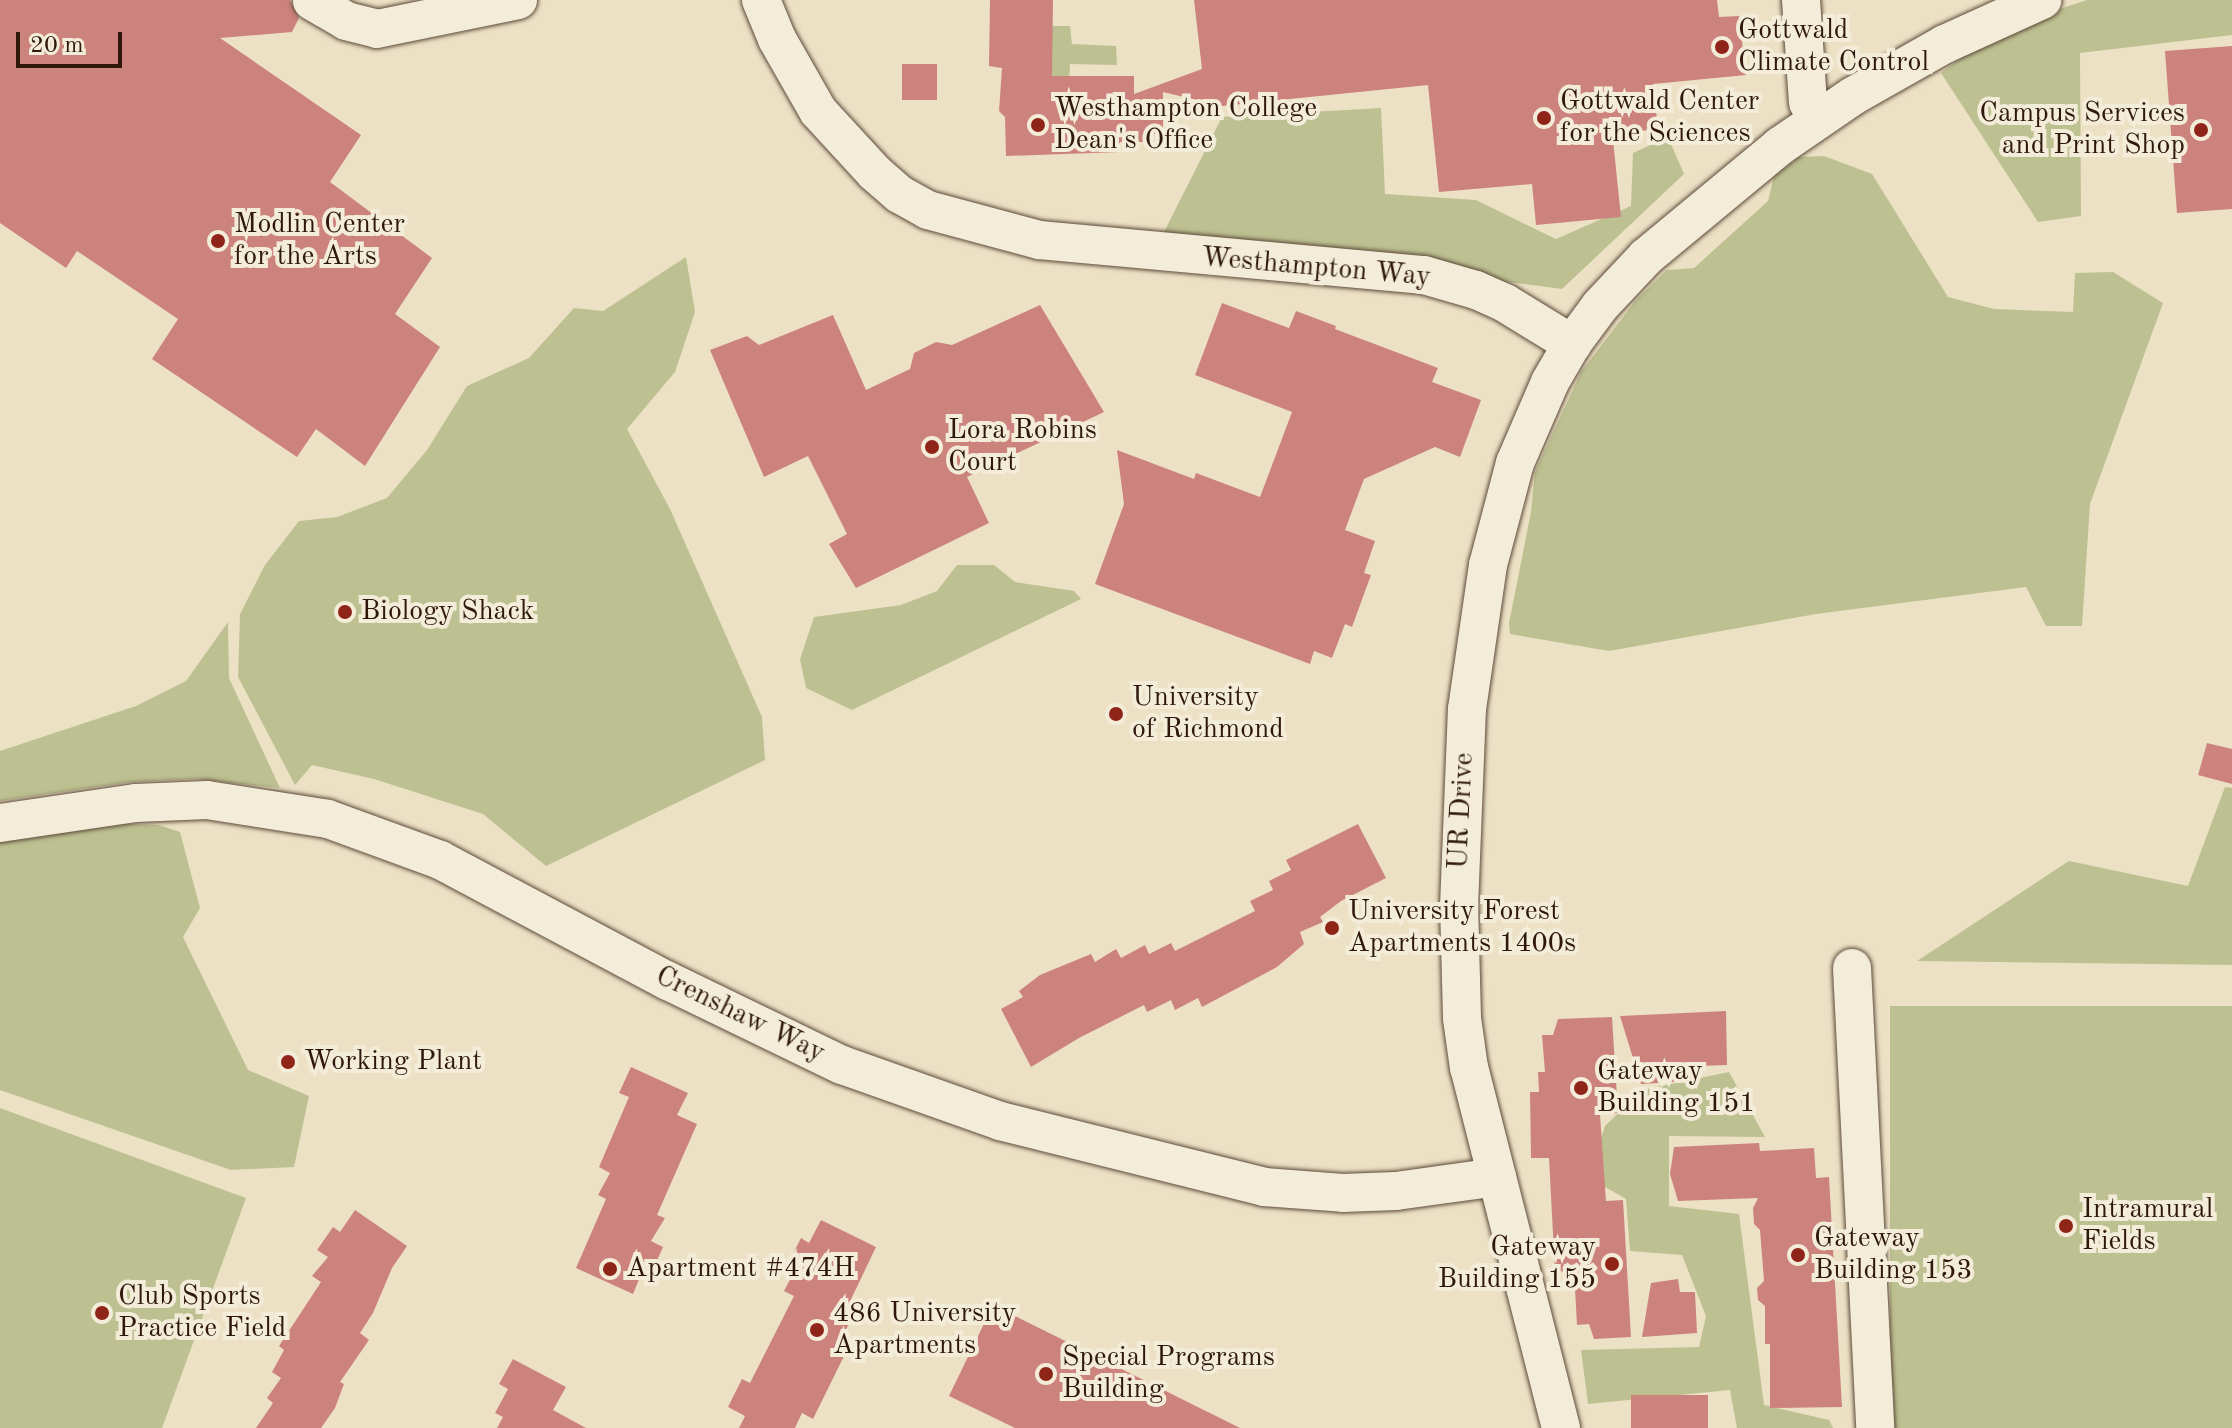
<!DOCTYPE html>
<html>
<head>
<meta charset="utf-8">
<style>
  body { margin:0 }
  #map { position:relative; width:2232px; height:1428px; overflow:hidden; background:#ece1c5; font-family:"Old Standard TT",serif }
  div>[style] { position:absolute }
  .green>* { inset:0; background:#bdc191; transform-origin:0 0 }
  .building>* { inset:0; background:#cd837d; transform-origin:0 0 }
  .roads { filter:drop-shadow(0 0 2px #5e4a3a) drop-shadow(0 0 2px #5e4a3a) }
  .minor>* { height:38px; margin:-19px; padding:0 19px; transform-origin:19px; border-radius:19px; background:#f3ecd9 }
  .dots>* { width:22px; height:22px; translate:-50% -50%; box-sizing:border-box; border:4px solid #f3ecd9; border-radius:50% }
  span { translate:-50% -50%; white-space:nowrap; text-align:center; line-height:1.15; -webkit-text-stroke:8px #f3ecd9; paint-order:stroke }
  .poi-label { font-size:28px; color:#2f180b }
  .left { translate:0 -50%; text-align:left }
  .right { translate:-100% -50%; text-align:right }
  .street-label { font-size:28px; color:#2f180b }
  .scale { position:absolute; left:16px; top:32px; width:106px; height:36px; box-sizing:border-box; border:4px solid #2f180b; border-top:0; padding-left:10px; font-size:24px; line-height:28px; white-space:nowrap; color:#2f180b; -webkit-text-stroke:6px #f3ecd9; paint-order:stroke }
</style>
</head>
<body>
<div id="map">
  <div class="green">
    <div style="clip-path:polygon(2087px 0,2232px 0,2232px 35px,2080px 53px,2081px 216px,2038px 222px,1941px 73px,2002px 28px)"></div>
    <div style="clip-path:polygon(1052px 26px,1070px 26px,1072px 44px,1116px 46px,1117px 65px,1070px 64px,1069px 87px,1052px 87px)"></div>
    <div style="clip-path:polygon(1381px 108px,1385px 194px,1476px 200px,1556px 239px,1631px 206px,1633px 153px,1668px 137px,1684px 174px,1562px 289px,1162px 236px,1222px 117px)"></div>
    <div style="clip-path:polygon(1824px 156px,1872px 174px,1948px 297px,1994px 309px,2073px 312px,2075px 273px,2113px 272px,2163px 303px,2090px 504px,2082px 626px,2046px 626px,2026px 587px,1816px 614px,1609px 651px,1510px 634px,1509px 623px,1531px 512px,1535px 472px,1581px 372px,1636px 300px,1667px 270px,1694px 268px,1768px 201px,1774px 176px,1799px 157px)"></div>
    <div style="clip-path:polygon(686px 257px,695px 312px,675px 372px,627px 429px,670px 509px,762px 717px,765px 760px,546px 866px,483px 814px,374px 779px,312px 765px,295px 785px,238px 677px,240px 614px,265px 565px,299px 521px,337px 517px,387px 498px,427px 450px,467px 386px,529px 358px,574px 308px,603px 311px)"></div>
    <div style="clip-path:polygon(957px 565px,994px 565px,1015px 582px,1074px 591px,1081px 599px,852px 710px,806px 688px,800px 659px,814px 617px,901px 605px,937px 591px)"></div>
    <div style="clip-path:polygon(228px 622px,229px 678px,280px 788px,195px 779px,130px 782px,0 801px,0 751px,136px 706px,186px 681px)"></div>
    <div style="clip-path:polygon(2225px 787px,2232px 788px,2232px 965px,1917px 961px,2069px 861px,2188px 886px)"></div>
    <div style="clip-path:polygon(102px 823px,159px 825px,180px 832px,200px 908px,183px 937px,248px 1070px,309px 1096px,294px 1167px,231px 1170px,0 1090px,0 837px)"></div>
    <div style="left:2232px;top:1006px;width:422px;height:342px;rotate:90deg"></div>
    <div style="clip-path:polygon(1729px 1072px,1765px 1137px,1669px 1136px,1669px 1206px,1739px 1214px,1764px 1405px,1829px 1420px,1833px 1428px,1737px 1428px,1730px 1390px,1588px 1404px,1581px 1350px,1699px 1347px,1706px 1316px,1682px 1255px,1630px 1251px,1626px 1199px,1588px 1177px,1605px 1126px,1642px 1090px)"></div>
    <div style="clip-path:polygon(0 1108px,246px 1198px,162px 1428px,0 1428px)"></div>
  </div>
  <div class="building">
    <div style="clip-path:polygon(0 0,290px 0,299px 18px,292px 32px,220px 38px,361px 135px,330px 182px,432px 258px,395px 314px,440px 347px,365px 466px,316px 429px,297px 457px,152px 359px,178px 319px,77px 251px,66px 268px,0 223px)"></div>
    <div style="clip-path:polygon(990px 0,1053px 0,1052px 76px,1134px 76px,1134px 94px,1202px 69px,1194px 0,1717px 0,1719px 17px,1739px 16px,1746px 75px,1653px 84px,1658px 129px,1632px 132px,1633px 139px,1613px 140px,1621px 217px,1536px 225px,1532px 184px,1439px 192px,1428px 85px,1222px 106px,1163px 92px,1163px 134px,1143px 134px,1143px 142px,1120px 142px,1120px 152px,1006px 156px,1005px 117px,999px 111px,1002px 68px,989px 66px)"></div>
    <div style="clip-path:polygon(2232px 46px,2232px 209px,2177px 213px,2165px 51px)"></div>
    <div style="left:902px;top:64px;width:35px;height:36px"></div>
    <div style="clip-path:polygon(1222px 303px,1289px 328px,1296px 311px,1336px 326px,1335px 329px,1438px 368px,1432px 382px,1481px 400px,1460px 457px,1435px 447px,1364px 479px,1345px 530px,1375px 541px,1364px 573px,1371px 575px,1352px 627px,1345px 624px,1332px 658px,1314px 651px,1310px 664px,1095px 584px,1124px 504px,1117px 450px,1194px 479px,1196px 473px,1260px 497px,1292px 412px,1195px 375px)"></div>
    <div style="clip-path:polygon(1040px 305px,1104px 412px,967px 477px,989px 523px,856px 588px,829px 544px,847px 534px,808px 456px,764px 477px,710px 350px,747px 336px,759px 345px,833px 315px,866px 390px,910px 369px,914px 353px,936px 342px,952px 345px)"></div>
    <div style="clip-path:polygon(2207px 743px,2232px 749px,2232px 784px,2198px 775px)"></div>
    <div style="clip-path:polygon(1358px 824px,1386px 878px,1341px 901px,1320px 917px,1323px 922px,1300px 932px,1304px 944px,1277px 967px,1202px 1007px,1198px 998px,1175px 1010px,1171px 1000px,1147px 1012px,1144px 1005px,1079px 1038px,1031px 1067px,1001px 1009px,1023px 997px,1019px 991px,1040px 975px,1091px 954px,1095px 962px,1116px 949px,1121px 958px,1145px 945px,1149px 954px,1171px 943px,1175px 951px,1255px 911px,1250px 901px,1273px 890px,1269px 881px,1291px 870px,1286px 860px)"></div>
    <div style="clip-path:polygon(1726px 1011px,1727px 1065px,1672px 1067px,1674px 1082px,1641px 1084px,1620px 1016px)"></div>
    <div style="clip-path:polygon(1612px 1017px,1618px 1113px,1600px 1115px,1606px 1201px,1623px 1200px,1631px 1337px,1594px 1339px,1589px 1324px,1577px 1325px,1575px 1289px,1568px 1289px,1567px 1271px,1555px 1272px,1549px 1158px,1531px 1158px,1530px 1092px,1539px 1092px,1538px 1072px,1545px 1072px,1542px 1035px,1553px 1035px,1558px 1019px)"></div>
    <div style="clip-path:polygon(631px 1067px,688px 1093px,677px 1115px,697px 1124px,657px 1215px,665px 1218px,651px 1241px,663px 1247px,651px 1274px,643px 1270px,633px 1294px,576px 1268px,606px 1199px,598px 1195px,610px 1173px,599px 1167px,629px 1097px,619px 1093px)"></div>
    <div style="clip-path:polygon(1759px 1143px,1760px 1151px,1814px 1148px,1816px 1178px,1829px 1177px,1842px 1407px,1770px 1408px,1770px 1344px,1765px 1344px,1765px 1306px,1758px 1300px,1757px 1288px,1764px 1281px,1760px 1230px,1754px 1224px,1753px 1208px,1758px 1198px,1678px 1201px,1670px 1174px,1674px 1147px)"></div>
    <div style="clip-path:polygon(355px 1210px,407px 1246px,392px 1268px,373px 1313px,360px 1333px,369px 1340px,340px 1382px,344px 1384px,335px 1408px,321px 1428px,256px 1428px,273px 1403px,267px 1398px,281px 1378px,272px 1372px,284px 1350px,279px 1346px,321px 1282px,312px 1276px,328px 1257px,317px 1250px,333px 1227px,340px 1232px)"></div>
    <div style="clip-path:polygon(821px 1220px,876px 1247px,843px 1316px,851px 1320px,839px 1343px,848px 1348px,813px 1419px,802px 1413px,795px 1428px,739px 1428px,745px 1416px,728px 1407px,742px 1379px,750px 1383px,794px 1296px,784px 1291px,796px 1268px,788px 1264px,801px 1238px,809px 1243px)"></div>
    <div style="clip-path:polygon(1678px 1279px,1680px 1292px,1695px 1292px,1697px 1333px,1642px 1337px,1651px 1283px)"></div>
    <div style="clip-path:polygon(993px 1305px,1240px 1428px,1015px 1428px,949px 1396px)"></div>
    <div style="clip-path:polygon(513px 1359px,566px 1387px,553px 1410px,586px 1428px,497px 1428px,503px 1417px,495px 1413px,508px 1389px,499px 1384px)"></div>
    <div style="left:1708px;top:1395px;width:33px;height:77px;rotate:90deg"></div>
  </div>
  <div class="roads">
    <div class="minor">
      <div style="left:761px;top:0;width:42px;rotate:67.7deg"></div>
      <div style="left:777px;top:39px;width:83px;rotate:60.3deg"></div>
      <div style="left:818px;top:111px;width:84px;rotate:47.4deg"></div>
      <div style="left:875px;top:173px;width:32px;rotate:41deg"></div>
      <div style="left:899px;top:194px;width:33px;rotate:29deg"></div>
      <div style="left:928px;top:210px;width:115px;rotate:15.1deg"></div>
      <div style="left:1039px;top:240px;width:387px;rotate:5.2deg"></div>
      <div style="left:1424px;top:275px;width:54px;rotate:16.1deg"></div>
      <div style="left:1476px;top:290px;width:32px;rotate:24deg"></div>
      <div style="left:1505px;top:303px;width:79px;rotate:31.5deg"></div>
      <div style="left:1572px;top:344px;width:47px;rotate:-53.6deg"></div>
      <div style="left:1600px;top:306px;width:67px;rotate:-46.8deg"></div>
      <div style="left:1646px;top:257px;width:174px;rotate:-39.6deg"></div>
      <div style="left:1780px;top:146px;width:88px;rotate:-34.4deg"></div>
      <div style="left:1853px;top:96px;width:106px;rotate:-29.5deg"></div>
      <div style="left:1945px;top:44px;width:107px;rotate:-24.4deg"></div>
      <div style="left:1801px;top:0;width:103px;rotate:86.1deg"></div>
      <div style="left:312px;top:1px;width:39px;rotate:30deg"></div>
      <div style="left:346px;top:21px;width:32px;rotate:14deg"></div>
      <div style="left:377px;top:29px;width:144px;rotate:-11.6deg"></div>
      <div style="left:0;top:823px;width:137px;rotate:-8.4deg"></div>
      <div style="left:136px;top:803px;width:71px;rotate:-2.4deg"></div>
      <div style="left:207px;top:800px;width:122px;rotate:8.9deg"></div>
      <div style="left:328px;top:819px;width:119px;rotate:20.1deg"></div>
      <div style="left:440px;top:860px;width:258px;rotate:28deg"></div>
      <div style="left:668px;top:981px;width:193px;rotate:25.8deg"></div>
      <div style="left:842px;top:1065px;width:168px;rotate:19.5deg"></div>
      <div style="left:1000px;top:1121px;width:272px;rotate:14deg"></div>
      <div style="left:1264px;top:1187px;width:79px;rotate:4.3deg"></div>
      <div style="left:1343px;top:1193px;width:53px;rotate:-2.2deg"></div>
      <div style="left:1396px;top:1191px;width:102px;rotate:-7.9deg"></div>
      <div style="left:1852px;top:968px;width:461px;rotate:87.1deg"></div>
      <div style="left:1561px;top:1428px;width:372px;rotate:-104.3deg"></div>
      <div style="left:1469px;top:1068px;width:50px;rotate:-98deg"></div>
      <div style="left:1462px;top:1018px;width:111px;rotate:-91.5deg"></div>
      <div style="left:1459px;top:907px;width:198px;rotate:-87.7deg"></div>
      <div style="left:1467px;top:709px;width:146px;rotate:-81.7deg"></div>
      <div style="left:1488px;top:565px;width:106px;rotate:-75.2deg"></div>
      <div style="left:1515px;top:463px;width:88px;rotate:-66.6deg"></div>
      <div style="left:1550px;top:382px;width:44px;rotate:-59.9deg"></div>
    </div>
  </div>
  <div class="dots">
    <div style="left:1722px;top:47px;background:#8f2418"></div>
    <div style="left:1544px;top:118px;background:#8f2418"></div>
    <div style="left:1038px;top:125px;background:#8f2418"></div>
    <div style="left:2201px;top:130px;background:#8f2418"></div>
    <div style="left:218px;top:241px;background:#8f2418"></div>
    <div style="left:932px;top:447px;background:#8f2418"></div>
    <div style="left:345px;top:612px;background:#8f2418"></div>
    <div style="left:1116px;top:714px;background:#8f2418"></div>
    <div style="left:1332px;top:928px;background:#8f2418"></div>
    <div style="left:288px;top:1062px;background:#8f2418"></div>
    <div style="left:1581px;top:1088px;background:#8f2418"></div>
    <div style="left:2066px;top:1226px;background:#8f2418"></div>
    <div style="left:1798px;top:1255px;background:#8f2418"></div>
    <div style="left:1612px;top:1264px;background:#8f2418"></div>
    <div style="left:610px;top:1269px;background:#8f2418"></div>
    <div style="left:102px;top:1313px;background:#8f2418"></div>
    <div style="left:817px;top:1330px;background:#8f2418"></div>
    <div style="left:1046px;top:1374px;background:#8f2418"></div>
  </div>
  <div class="poi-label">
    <span class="left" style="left:1738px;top:47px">Gottwald<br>Climate Control</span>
    <span class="left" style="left:1560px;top:118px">Gottwald Center<br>for the Sciences</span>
    <span class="left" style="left:1054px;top:125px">Westhampton College<br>Dean's Office</span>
    <span class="right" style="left:2185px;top:130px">Campus Services<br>and Print Shop</span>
    <span class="left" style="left:234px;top:241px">Modlin Center<br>for the Arts</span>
    <span class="left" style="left:948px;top:447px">Lora Robins<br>Court</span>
    <span class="left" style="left:361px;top:612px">Biology Shack</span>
    <span class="left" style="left:1132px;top:714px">University<br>of Richmond</span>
    <span class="left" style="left:1348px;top:928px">University Forest<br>Apartments 1400s</span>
    <span class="left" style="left:304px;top:1062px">Working Plant</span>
    <span class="left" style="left:1597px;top:1088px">Gateway<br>Building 151</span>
    <span class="left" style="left:2082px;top:1226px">Intramural<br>Fields</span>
    <span class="left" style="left:1814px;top:1255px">Gateway<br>Building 153</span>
    <span class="right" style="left:1596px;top:1264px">Gateway<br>Building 155</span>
    <span class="left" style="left:626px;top:1269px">Apartment #474H</span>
    <span class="left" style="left:118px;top:1313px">Club Sports<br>Practice Field</span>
    <span class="left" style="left:833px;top:1330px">486 University<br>Apartments</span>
    <span class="left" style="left:1062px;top:1374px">Special Programs<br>Building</span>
  </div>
  <div class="street-label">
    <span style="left:1316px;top:268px;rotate:5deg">Westhampton Way</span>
    <span style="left:1462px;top:811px;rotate:-87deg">UR Drive</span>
    <span style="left:740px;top:1015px;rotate:26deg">Crenshaw Way</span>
  </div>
  <div class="scale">20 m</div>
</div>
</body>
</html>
